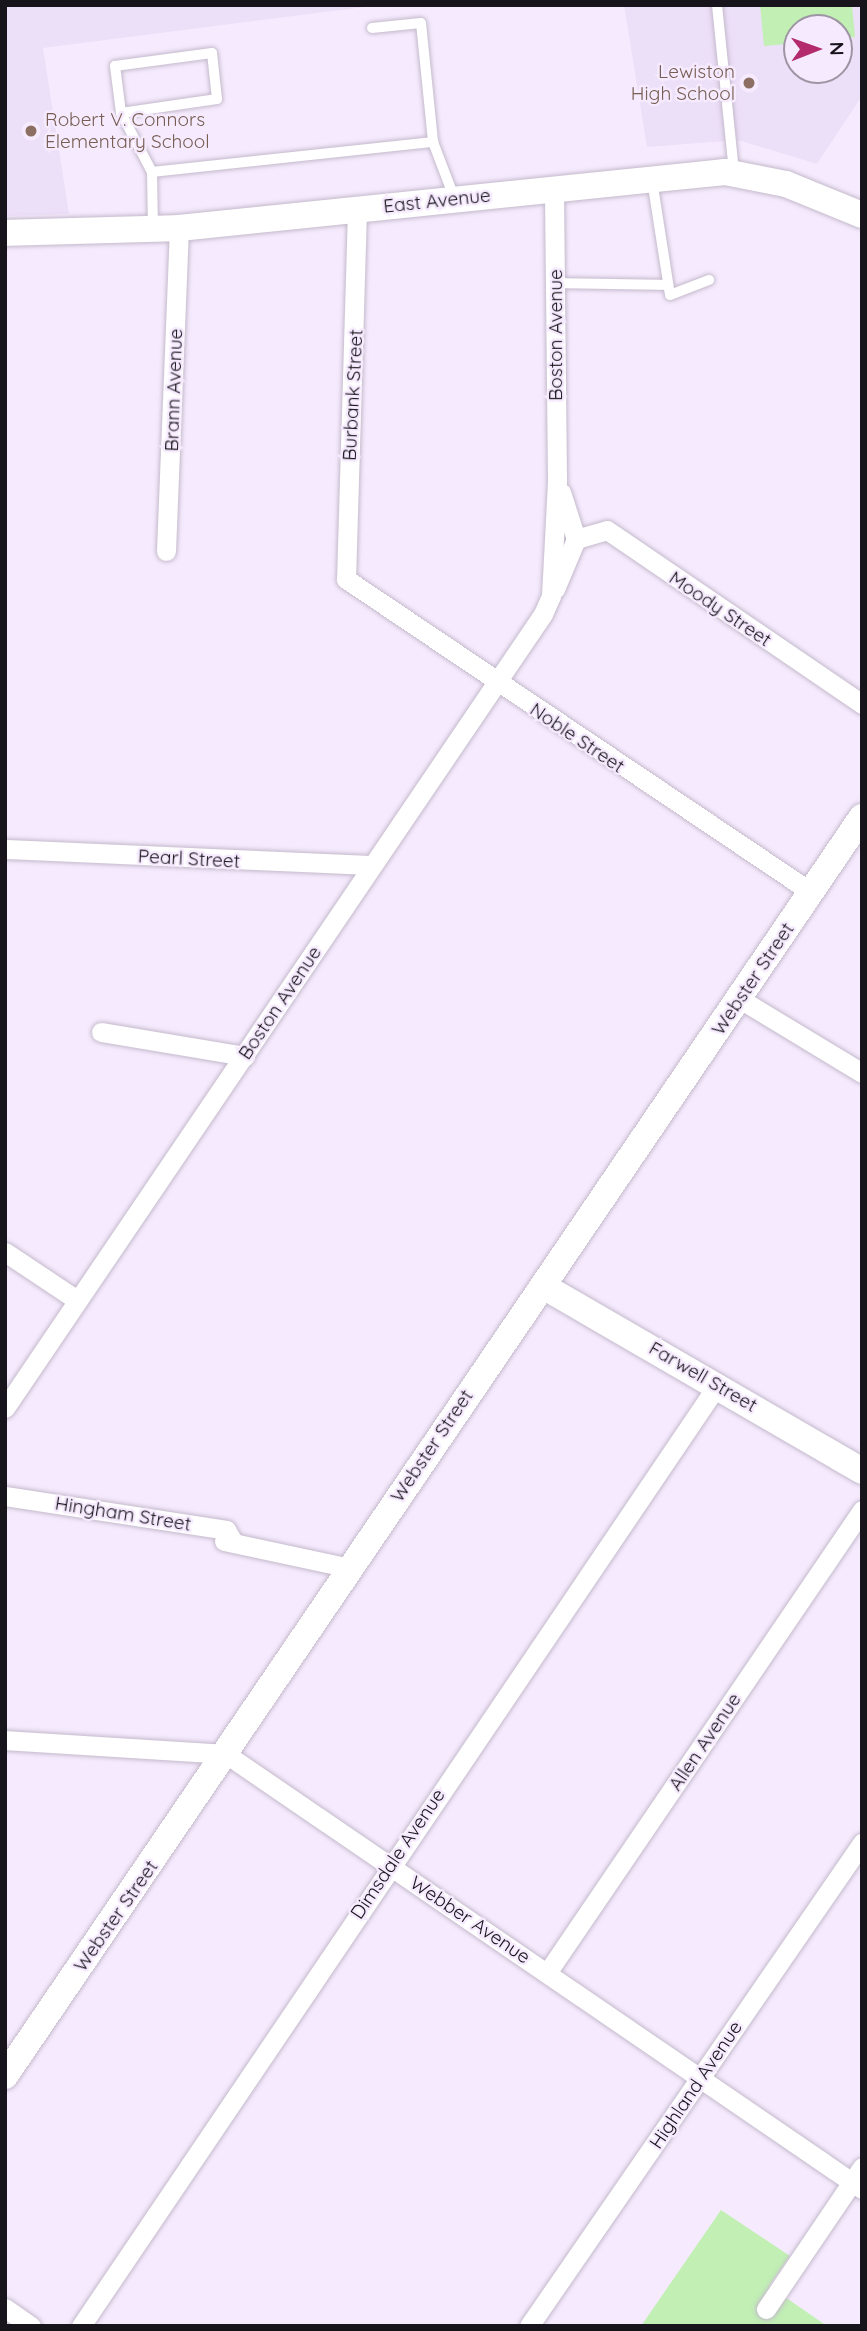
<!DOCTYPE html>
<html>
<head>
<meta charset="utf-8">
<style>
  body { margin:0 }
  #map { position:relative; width:867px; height:2331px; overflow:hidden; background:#f6ebfe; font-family:Quicksand,sans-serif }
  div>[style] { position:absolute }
  .built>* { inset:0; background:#ecdff8 }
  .green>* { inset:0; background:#c1efb4 }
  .roads { filter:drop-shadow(0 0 2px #c4bacc) drop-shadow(0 0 2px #c4bacc) }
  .lane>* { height:10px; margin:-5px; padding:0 5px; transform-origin:5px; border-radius:5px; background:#fff }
  .street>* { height:19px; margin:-9.5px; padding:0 9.5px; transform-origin:9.5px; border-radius:9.5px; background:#fff }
  .secondary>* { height:26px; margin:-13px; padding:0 13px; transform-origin:13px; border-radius:13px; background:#fff }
  .dots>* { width:19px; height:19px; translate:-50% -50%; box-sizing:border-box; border:4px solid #f6ebfe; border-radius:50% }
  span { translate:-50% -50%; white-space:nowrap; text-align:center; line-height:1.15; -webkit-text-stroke:5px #f6ebfe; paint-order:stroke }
  .education-label { font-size:19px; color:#785e54 }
  .right { translate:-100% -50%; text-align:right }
  .left { translate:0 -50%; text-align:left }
  .street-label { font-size:19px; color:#18141b }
  .frame { position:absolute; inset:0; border:7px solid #18141b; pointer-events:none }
  .north { position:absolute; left:783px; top:14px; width:70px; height:70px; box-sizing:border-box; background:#f6ebfe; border:2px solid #9d95a3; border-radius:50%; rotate:89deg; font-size:19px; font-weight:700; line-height:28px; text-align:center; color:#18141b }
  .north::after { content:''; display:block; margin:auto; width:24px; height:32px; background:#b32b6d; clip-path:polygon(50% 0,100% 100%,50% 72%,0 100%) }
</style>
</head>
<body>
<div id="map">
  <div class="built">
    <div style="clip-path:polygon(5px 5px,380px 5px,43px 48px,69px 214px,5px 216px)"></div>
    <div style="clip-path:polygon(evenodd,624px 5px,862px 5px,862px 96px,817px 164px,738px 140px,647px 147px,624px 5px,797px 28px,839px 28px,839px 70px,797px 70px,797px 28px)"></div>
  </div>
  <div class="green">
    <div style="clip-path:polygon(760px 5px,852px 5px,855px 37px,839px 38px,839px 28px,797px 28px,797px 43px,764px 46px)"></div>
    <div style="clip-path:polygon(721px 2210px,790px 2256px,769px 2286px,827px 2326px,641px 2326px)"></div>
  </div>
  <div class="roads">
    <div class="lane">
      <div style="left:717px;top:5px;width:168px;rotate:84.2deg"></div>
      <div style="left:372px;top:28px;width:49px;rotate:-5.8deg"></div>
      <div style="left:421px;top:23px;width:120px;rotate:84.2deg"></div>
      <div style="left:433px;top:142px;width:59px;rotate:69.1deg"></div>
      <div style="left:121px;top:113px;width:97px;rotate:-8.3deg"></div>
      <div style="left:217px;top:99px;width:46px;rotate:-96.2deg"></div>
      <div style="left:212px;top:53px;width:98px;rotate:172.4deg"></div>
      <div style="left:115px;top:66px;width:47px;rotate:82.7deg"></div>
      <div style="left:121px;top:113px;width:67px;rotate:62.3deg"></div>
      <div style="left:152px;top:172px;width:57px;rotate:89deg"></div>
      <div style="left:152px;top:172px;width:283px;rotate:-6.1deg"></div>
      <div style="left:652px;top:180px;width:116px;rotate:81.1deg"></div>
      <div style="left:670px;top:295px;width:42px;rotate:-21deg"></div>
      <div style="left:556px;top:283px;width:112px;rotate:1deg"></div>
    </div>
    <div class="street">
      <div style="left:357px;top:210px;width:369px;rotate:91.7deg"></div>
      <div style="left:346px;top:579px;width:561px;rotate:33.95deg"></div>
      <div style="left:576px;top:539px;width:32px;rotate:-16deg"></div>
      <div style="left:607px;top:530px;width:309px;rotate:34.3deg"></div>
      <div style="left:166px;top:551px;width:323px;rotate:-87.7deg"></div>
      <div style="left:555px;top:589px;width:54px;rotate:-67.2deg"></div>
      <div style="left:576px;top:539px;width:49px;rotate:-107.7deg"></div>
      <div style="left:5px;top:849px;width:367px;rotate:2.5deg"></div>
      <div style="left:740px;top:999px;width:143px;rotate:31.2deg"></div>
      <div style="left:101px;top:1032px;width:146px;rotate:9.5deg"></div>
      <div style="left:5px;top:1252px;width:87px;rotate:33.7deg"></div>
      <div style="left:5px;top:1408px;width:959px;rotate:-55.88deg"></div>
      <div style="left:543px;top:614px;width:20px;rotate:-66deg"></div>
      <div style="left:551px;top:596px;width:116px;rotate:-87deg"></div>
      <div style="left:557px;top:480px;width:291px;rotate:-90.6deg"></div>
      <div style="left:5px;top:1496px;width:224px;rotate:8.7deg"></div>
      <div style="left:226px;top:1530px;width:15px;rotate:58deg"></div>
      <div style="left:224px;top:1541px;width:129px;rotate:12.1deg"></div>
      <div style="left:5px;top:1740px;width:221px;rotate:3.6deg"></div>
      <div style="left:226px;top:1754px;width:771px;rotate:34.37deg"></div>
      <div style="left:547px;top:1973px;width:560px;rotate:-55.77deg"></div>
      <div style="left:5px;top:2308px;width:32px;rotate:35deg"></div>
      <div style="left:766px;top:2309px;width:171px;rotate:-55.9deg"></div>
      <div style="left:81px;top:2326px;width:1137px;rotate:-55.93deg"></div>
      <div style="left:529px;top:2326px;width:587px;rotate:-55.42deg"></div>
    </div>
    <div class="secondary">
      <div style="left:5px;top:233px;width:174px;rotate:-1.6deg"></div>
      <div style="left:179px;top:228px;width:549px;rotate:-5.86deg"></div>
      <div style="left:725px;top:172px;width:62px;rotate:11.1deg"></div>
      <div style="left:786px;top:184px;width:82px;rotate:22.2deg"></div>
      <div style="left:543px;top:1286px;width:369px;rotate:30.1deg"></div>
      <div style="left:5px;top:2076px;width:1523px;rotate:-55.76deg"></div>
    </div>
  </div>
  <div class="dots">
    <div style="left:749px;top:83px;background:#8d6e63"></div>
    <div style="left:31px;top:131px;background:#8d6e63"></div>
  </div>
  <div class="education-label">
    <span class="right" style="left:735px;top:83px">Lewiston<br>High School</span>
    <span class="left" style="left:45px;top:131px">Robert V. Connors<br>Elementary School</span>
  </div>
  <div class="street-label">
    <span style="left:437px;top:201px;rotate:-6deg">East Avenue</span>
    <span style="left:556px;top:335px;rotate:-90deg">Boston Avenue</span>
    <span style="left:174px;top:390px;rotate:-88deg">Brann Avenue</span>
    <span style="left:353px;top:395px;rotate:-87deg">Burbank Street</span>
    <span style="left:720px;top:609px;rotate:34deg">Moody Street</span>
    <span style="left:577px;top:738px;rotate:34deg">Noble Street</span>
    <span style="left:189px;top:859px;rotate:3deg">Pearl Street</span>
    <span style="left:753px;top:979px;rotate:-56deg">Webster Street</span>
    <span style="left:280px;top:1003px;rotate:-56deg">Boston Avenue</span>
    <span style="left:703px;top:1377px;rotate:30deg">Farwell Street</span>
    <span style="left:432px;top:1446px;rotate:-56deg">Webster Street</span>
    <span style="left:123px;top:1514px;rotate:9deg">Hingham Street</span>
    <span style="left:705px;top:1742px;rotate:-56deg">Allen Avenue</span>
    <span style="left:398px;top:1854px;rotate:-56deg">Dimsdale Avenue</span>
    <span style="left:116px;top:1916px;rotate:-55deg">Webster Street</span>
    <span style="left:470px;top:1920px;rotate:34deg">Webber Avenue</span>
    <span style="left:696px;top:2085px;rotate:-56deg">Highland Avenue</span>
  </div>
  <div class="frame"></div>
  <div class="north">N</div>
</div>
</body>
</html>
